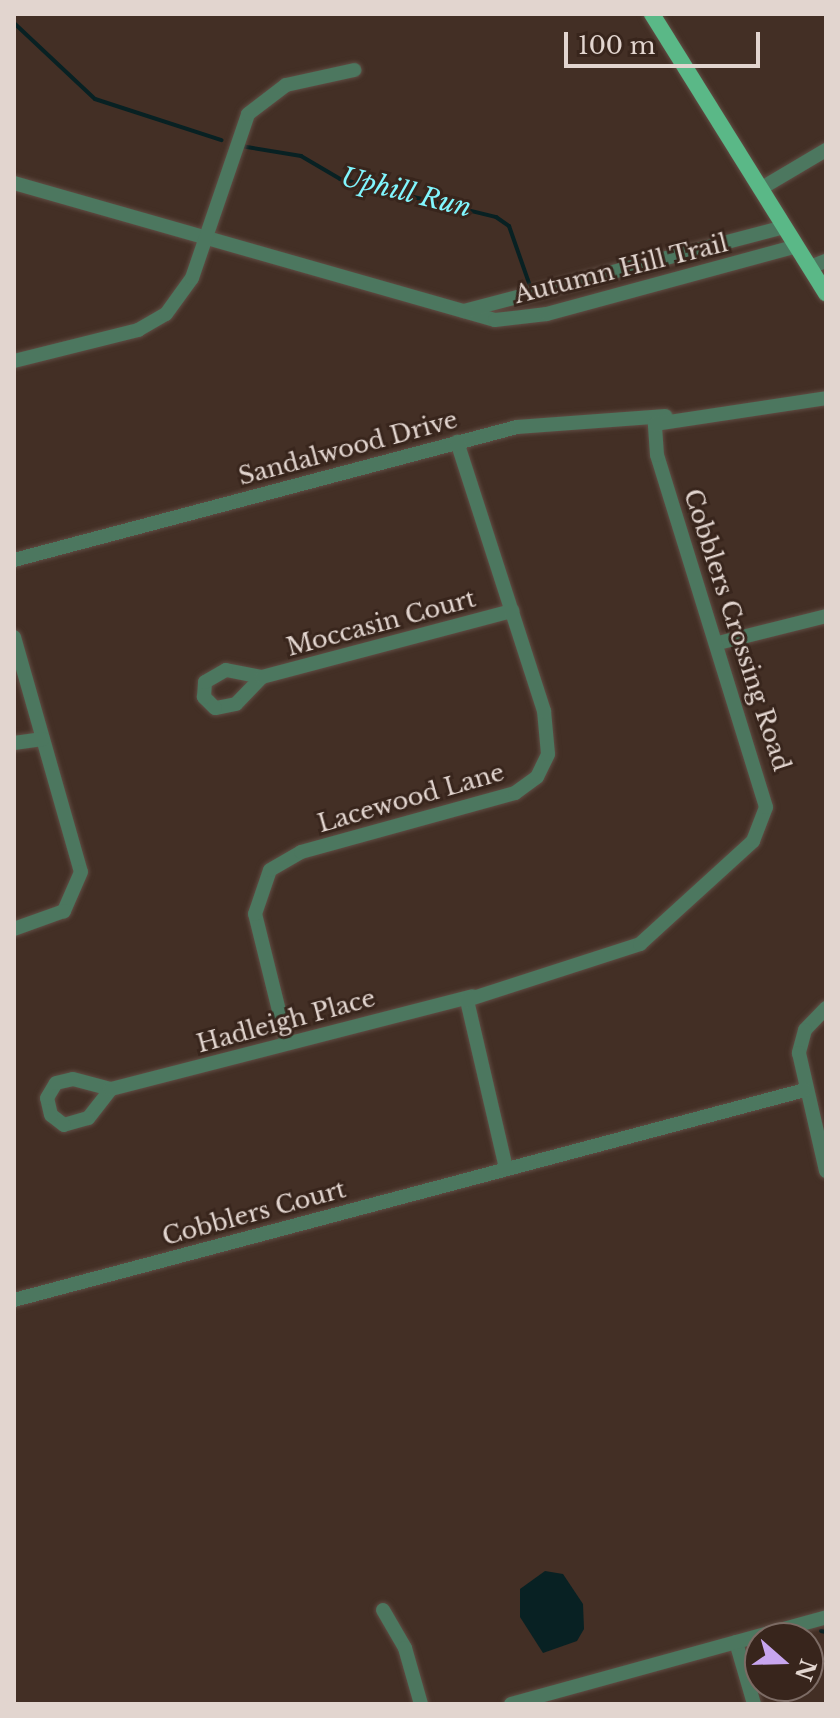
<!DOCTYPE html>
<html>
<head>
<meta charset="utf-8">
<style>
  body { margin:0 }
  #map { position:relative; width:840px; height:1718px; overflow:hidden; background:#432f25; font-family:"Libre Baskerville",serif }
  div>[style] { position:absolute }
  .water>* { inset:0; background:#082123 }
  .stream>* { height:4px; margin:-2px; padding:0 2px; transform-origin:2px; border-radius:2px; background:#082123 }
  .roads { filter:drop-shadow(0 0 2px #604d44) drop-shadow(0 0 2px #604d44) }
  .minor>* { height:14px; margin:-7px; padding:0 7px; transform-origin:7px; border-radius:7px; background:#4c775f }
  .major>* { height:16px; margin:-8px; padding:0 8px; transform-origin:8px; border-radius:8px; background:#5ab887 }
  span { translate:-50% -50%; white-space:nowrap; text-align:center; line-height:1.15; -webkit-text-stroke:6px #38251c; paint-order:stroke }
  .street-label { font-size:24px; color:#e2d5cf }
  .water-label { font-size:26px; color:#81f6fe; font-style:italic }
  .frame { position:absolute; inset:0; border:16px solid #e2d5cf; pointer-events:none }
  .north { position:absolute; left:744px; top:1622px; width:80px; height:80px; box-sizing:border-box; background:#38251c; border:2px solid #7c6b64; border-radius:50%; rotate:110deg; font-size:22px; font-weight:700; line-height:32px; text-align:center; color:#e2d5cf }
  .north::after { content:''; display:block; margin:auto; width:28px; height:36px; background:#c8a6ef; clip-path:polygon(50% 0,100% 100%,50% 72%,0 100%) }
  .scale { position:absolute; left:564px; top:32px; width:196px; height:36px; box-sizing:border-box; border:4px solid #e2d5cf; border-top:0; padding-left:10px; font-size:24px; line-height:28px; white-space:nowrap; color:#e2d5cf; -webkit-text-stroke:6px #38251c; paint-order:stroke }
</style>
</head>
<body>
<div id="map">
  <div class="water">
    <div style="clip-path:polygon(545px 1571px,563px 1574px,583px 1604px,584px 1629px,577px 1641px,543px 1653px,520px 1617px,520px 1589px)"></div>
  </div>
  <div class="stream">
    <div style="left:14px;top:23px;width:111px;rotate:43.2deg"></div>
    <div style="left:95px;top:99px;width:133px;rotate:18deg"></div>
    <div style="left:241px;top:146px;width:61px;rotate:9.5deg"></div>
    <div style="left:301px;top:156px;width:45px;rotate:30.5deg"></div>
    <div style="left:340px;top:179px;width:161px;rotate:13.7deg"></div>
    <div style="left:496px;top:217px;width:16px;rotate:35deg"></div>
    <div style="left:509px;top:226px;width:64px;rotate:70.7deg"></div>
    <div style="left:821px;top:1631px;width:5px;rotate:11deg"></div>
  </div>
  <div class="roads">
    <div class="minor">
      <div style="left:14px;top:183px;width:500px;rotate:15.9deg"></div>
      <div style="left:495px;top:320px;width:52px;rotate:-6.6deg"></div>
      <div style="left:547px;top:314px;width:259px;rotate:-15.2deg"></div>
      <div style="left:760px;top:189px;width:77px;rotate:-30.6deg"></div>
      <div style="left:810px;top:267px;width:17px;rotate:-21deg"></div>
      <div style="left:464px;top:311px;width:331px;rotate:-14.7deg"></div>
      <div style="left:14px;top:361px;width:128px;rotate:-14deg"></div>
      <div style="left:138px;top:330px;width:32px;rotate:-30deg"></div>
      <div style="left:166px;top:314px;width:44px;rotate:-54.2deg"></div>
      <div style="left:192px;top:278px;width:173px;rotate:-71.1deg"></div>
      <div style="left:248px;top:114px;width:48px;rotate:-37.3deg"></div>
      <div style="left:286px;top:85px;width:70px;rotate:-12.4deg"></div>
      <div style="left:14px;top:560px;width:520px;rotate:-14.81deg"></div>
      <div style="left:517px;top:427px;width:149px;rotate:-4.2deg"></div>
      <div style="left:14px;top:637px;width:244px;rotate:74.1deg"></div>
      <div style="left:81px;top:872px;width:43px;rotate:113.6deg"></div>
      <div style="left:64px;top:911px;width:53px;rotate:160.2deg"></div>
      <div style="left:718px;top:643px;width:111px;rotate:-14deg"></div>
      <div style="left:226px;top:670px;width:37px;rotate:11deg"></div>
      <div style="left:262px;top:677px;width:37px;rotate:134deg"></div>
      <div style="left:236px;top:704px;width:21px;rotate:169deg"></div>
      <div style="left:215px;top:708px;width:16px;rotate:-135deg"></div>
      <div style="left:204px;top:697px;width:15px;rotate:-86deg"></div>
      <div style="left:205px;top:682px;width:24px;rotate:-30deg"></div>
      <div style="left:262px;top:677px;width:259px;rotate:-14.8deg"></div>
      <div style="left:14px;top:743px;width:29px;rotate:-8deg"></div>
      <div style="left:826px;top:1008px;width:30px;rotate:134deg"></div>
      <div style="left:805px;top:1030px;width:24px;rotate:105deg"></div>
      <div style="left:799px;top:1053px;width:121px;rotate:77.1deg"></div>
      <div style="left:287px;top:1043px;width:133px;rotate:-103.9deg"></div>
      <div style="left:255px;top:914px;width:46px;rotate:-71.2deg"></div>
      <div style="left:270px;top:870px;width:36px;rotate:-30deg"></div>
      <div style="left:301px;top:852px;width:222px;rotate:-15.4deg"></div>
      <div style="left:515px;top:793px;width:27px;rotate:-36deg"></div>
      <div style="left:537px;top:777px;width:25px;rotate:-64deg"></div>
      <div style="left:548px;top:754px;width:43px;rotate:-95.3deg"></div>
      <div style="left:544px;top:711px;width:283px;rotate:-107.9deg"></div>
      <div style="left:73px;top:1079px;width:39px;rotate:15deg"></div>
      <div style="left:111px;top:1089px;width:37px;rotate:128deg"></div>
      <div style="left:88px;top:1118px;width:25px;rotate:164deg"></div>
      <div style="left:64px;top:1125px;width:16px;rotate:-142deg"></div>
      <div style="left:51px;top:1115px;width:17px;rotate:-103deg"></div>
      <div style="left:47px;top:1098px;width:17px;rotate:-59deg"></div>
      <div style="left:56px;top:1083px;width:17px;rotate:-13deg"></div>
      <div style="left:111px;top:1089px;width:373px;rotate:-14.4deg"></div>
      <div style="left:506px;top:1168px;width:172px;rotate:-103.1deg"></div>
      <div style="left:467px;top:1000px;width:182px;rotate:-17.9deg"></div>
      <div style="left:640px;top:944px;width:153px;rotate:-42.3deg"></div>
      <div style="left:753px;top:841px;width:36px;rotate:-69deg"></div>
      <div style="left:766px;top:807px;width:368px;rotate:-107.2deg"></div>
      <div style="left:657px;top:455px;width:31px;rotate:-94deg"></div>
      <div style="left:655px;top:424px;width:173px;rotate:-8.6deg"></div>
      <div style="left:14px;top:1300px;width:818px;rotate:-14.87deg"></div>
      <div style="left:383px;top:1610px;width:44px;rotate:59.9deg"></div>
      <div style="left:405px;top:1648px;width:58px;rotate:74.1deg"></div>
      <div style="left:736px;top:1642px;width:65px;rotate:73.8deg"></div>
      <div style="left:511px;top:1704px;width:327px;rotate:-15.4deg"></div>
    </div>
    <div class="major">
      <div style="left:652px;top:14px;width:329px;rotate:58.1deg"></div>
    </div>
  </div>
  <div class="street-label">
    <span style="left:621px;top:269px;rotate:-14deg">Autumn Hill Trail</span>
    <span style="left:348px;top:448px;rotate:-15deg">Sandalwood Drive</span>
    <span style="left:381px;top:623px;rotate:-15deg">Moccasin Court</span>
    <span style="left:737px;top:630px;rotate:72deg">Cobblers Crossing Road</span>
    <span style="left:411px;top:798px;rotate:-16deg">Lacewood Lane</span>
    <span style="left:286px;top:1021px;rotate:-15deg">Hadleigh Place</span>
    <span style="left:254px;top:1213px;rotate:-15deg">Cobblers Court</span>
  </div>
  <div class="water-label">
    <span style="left:406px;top:193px;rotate:14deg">Uphill Run</span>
  </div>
  <div class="frame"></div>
  <div class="north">N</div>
  <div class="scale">100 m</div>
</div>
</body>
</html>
